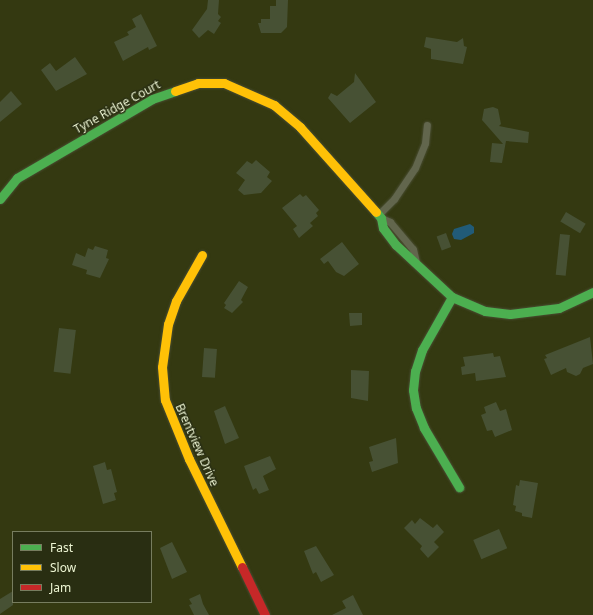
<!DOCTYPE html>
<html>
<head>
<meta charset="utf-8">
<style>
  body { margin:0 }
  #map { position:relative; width:593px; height:615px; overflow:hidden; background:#343911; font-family:"Noto Sans",sans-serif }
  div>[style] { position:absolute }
  .water>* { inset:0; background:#215b78 }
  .building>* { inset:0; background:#475134; transform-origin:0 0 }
  .roads { filter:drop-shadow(0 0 1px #494d32) drop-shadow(0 0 1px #494d32) }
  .street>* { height:7px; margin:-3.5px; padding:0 3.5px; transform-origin:3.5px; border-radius:3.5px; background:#62664d }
  .fast>* { height:9px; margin:-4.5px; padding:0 4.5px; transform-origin:4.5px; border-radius:4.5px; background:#4caf50 }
  .slow>* { height:9px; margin:-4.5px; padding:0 4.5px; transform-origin:4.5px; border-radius:4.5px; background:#ffc107 }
  .jam>* { height:9px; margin:-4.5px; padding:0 4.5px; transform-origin:4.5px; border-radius:4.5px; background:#c62828 }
  span { translate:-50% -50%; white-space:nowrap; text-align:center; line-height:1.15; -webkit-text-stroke:3px #292e12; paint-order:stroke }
  .street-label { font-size:12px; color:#ecf4d2 }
  .legend { position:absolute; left:12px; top:531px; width:140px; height:72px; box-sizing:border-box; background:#292e12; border:1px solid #777d5f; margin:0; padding:5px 7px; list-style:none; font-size:12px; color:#ecf4d2 }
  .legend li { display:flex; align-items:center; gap:8px; height:20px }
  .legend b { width:20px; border:1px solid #777d5f }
</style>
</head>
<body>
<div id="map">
  <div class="water">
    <div style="clip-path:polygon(470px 224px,474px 227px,474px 233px,461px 240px,454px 239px,452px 234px,454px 229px)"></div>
  </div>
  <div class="building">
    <div style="clip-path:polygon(208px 0,219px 0,218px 14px,221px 17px,218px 21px,221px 23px,214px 34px,208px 30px,199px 38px,192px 30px,207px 9px)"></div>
    <div style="clip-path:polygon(276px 0,288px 0,287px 27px,281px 33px,261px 33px,258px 23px,261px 23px,261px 19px,270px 19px,270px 6px,276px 6px)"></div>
    <div style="clip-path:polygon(141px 14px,157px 46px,149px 50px,148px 47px,123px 61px,114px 42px,129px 35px,127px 32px,136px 27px,132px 19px)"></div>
    <div style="clip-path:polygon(426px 37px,457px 42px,463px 38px,464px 46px,467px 47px,463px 64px,431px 59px,431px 49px,424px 47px)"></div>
    <div style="clip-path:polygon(75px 57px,87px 74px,56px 91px,41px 70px,50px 63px,56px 71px)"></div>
    <div style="clip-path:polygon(355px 73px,376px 102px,350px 123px,328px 98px,331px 93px,337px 96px,354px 82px)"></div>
    <div style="clip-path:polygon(11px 91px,22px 104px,0 122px,0 102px)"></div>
    <div style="clip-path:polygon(493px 107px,498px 109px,501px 124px,499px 126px,529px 132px,528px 143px,506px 141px,502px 163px,490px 162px,492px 143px,503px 144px,482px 120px,484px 109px)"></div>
    <div style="clip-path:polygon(256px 160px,270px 172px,267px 177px,272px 181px,261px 193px,244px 195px,238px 190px,245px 180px,236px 173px,247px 161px,252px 164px)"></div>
    <div style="clip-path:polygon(300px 194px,303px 197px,306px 195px,319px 210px,316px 213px,318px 216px,310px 223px,313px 226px,299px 238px,293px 229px,297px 226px,282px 208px)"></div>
    <div style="left:566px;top:212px;width:23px;height:11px;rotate:31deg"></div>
    <div style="left:446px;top:233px;width:15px;height:10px;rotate:70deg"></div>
    <div style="left:560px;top:234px;width:10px;height:41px;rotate:6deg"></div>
    <div style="clip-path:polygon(342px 242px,359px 264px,344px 276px,336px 272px,328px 261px,324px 264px,320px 259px)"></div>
    <div style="clip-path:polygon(95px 246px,108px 250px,106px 258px,109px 259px,100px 278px,86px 274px,87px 270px,72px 265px,76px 253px,85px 257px,88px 248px,93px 250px)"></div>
    <div style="clip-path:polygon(239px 281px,248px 287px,241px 300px,243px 302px,232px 313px,224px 308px,226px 305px,224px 303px)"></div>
    <div style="clip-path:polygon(349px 313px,362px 313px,362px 325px,350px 326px)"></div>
    <div style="left:59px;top:328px;width:17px;height:44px;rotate:7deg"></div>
    <div style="clip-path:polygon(590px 337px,593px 364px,583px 368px,580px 374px,576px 376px,567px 372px,566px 368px,551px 375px,544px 359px,547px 358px,545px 355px)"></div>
    <div style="left:204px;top:348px;width:13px;height:29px;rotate:4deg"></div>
    <div style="clip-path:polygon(493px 353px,494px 357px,500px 356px,506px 377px,476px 381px,475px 373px,462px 375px,461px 367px,465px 366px,463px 357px)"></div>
    <div style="clip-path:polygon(351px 370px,369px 371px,368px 401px,351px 398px)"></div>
    <div style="clip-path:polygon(496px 402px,500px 411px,506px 409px,512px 430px,495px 437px,492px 430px,487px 431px,481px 415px,486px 413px,484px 407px)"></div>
    <div style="clip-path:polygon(225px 406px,239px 438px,225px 444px,214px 411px)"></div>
    <div style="clip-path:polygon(396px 438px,398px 463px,372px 472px,369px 462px,373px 461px,369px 447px)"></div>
    <div style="clip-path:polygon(270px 456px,276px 469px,263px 476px,269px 490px,259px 494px,256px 488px,253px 490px,244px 466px)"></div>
    <div style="clip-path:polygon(105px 462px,107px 470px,111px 469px,117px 492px,114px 493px,116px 500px,103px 504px,93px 466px)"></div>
    <div style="clip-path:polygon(520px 480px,538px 483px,532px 518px,522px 516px,522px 513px,515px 511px,516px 506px,513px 505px,516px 485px,519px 486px)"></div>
    <div style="clip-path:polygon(420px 518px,433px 528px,437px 524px,444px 532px,434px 542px,439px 547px,428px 558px,420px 549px,422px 546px,404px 528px,412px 520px,415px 524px)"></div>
    <div style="left:499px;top:529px;width:21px;height:28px;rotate:67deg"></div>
    <div style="clip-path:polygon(172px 542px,187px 572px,172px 579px,160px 548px)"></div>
    <div style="clip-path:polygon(316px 546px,334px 575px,321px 582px,316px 572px,313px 574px,304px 551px)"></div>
    <div style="clip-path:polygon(13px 591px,13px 605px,0 614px,0 599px)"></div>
    <div style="clip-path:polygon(200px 594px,203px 604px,209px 615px,194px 615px,189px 605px,192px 604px,189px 599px)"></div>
    <div style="clip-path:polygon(353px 595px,363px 615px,332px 615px,346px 608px,342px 601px)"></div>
  </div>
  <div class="roads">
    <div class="street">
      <div style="left:378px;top:215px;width:23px;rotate:-45deg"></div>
      <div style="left:394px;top:199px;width:37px;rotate:-56deg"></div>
      <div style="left:415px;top:168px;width:27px;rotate:-68deg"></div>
      <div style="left:425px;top:143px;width:18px;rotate:-84deg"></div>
      <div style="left:381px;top:218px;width:10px;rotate:24deg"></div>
      <div style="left:390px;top:222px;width:35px;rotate:50deg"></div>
      <div style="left:413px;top:249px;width:13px;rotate:77deg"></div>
    </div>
    <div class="fast">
      <div style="left:0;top:199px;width:27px;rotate:-51deg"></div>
      <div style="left:17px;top:178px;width:156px;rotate:-30.3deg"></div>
      <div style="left:152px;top:99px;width:24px;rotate:-19deg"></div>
      <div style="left:376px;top:212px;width:8px;rotate:50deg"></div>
      <div style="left:381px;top:218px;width:10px;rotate:79deg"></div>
      <div style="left:383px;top:228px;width:21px;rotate:53deg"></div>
      <div style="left:396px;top:245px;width:76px;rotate:42.9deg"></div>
      <div style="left:452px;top:297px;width:36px;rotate:23deg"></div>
      <div style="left:485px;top:311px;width:25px;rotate:7deg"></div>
      <div style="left:510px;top:314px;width:49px;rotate:-7deg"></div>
      <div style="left:559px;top:308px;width:38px;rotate:-25deg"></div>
      <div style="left:452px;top:297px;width:61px;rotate:119.5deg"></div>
      <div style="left:422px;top:350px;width:22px;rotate:108deg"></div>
      <div style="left:415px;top:371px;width:19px;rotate:96deg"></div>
      <div style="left:413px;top:390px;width:18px;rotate:81deg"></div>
      <div style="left:416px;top:408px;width:22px;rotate:68deg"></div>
      <div style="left:424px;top:428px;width:69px;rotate:59.3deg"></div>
    </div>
    <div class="slow">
      <div style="left:175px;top:91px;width:24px;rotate:-19deg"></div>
      <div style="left:198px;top:83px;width:26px"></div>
      <div style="left:224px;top:83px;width:55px;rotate:23.7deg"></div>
      <div style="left:274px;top:105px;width:34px;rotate:40deg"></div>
      <div style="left:300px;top:127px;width:114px;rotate:48.2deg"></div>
      <div style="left:202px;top:255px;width:53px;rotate:119.5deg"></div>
      <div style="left:176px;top:301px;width:24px;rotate:109deg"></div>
      <div style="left:168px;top:324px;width:43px;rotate:97.9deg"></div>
      <div style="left:162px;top:367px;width:33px;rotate:85deg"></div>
      <div style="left:165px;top:400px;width:64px;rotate:67.9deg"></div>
      <div style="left:189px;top:459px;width:120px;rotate:63.9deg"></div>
    </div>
    <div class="jam">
      <div style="left:242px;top:567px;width:53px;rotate:64.4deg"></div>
    </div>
  </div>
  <div class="street-label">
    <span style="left:117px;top:107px;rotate:-29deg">Tyne Ridge Court</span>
    <span style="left:197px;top:445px;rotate:66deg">Brentview Drive</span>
  </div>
  <ul class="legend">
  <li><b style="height:5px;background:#4caf50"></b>Fast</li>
  <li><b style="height:5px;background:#ffc107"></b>Slow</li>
  <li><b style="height:5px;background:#c62828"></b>Jam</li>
  </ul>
</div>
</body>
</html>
